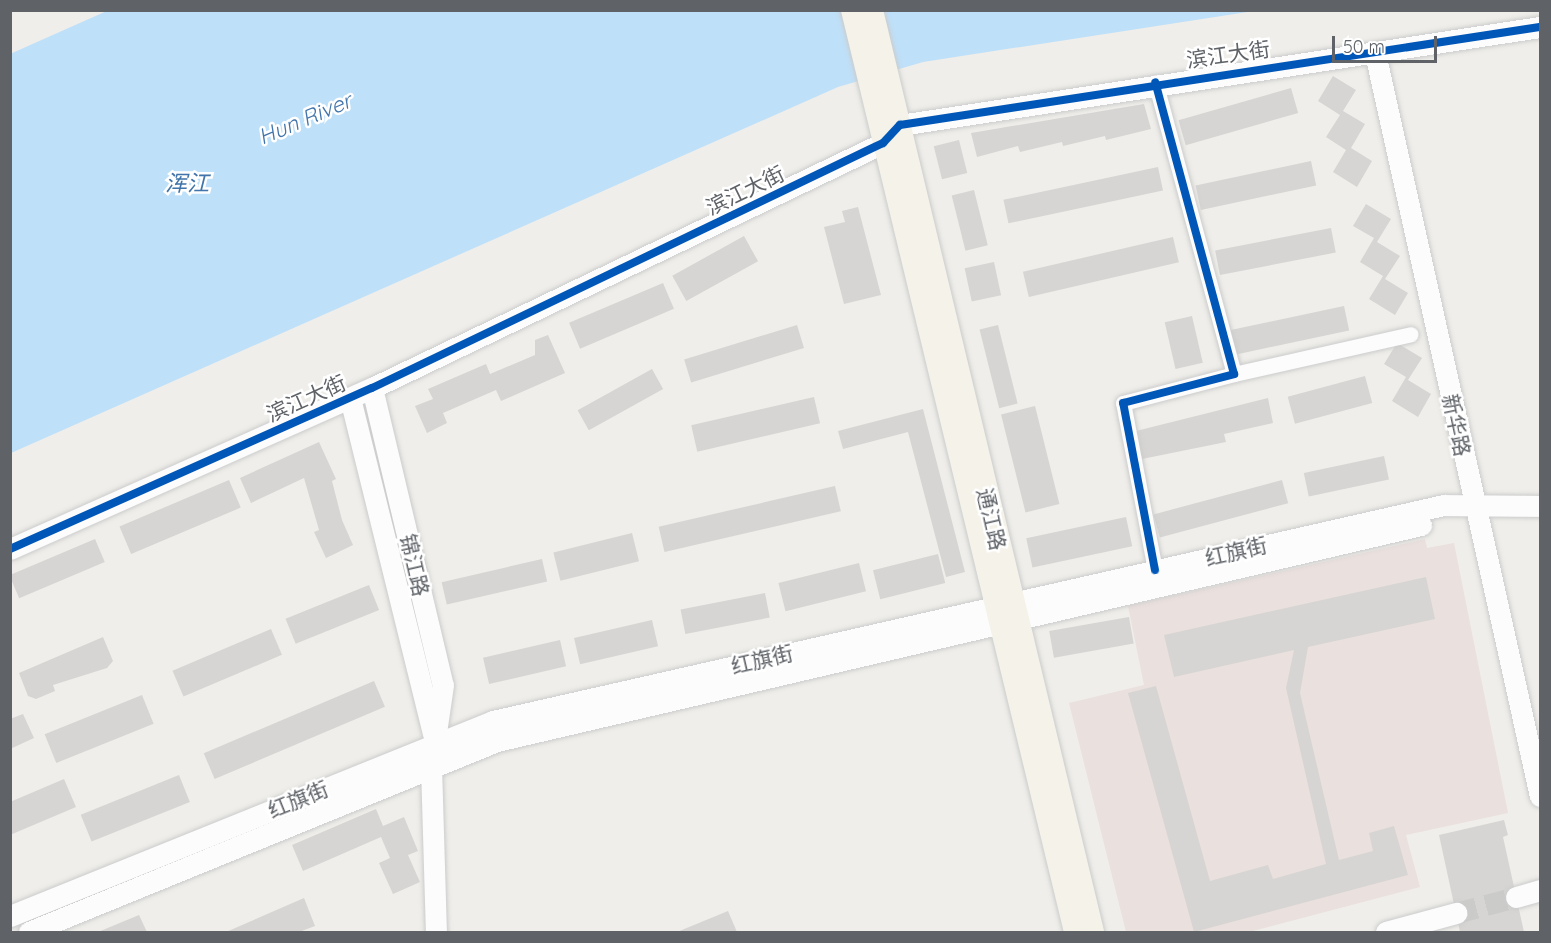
<!DOCTYPE html>
<html>
<head>
<meta charset="utf-8">
<style>
  body { margin:0 }
  #map { position:relative; width:1551px; height:943px; overflow:hidden; background:#efeeea; font-family:Quicksand,"Noto Sans SC",sans-serif }
  div>[style] { position:absolute }
  .medical>* { inset:0; background:#eae0de }
  .water>* { inset:0; background:#bfe0f9 }
  .building>* { inset:0; background:#d6d5d3; transform-origin:0 0 }
  .secondary-tunnel>* { height:21px; margin-top:-10.5px; transform-origin:0; background:repeating-linear-gradient(90deg,#cbcbca 0 21px,transparent 0 31px) }
  .roads { filter:drop-shadow(0 0 2px #cbcccc) drop-shadow(0 0 2px #cbcccc) }
  .street>* { height:15px; margin:-7.5px; padding:0 7.5px; transform-origin:7.5px; border-radius:7.5px; background:#fdfcfc }
  .secondary>* { height:21px; margin:-10.5px; padding:0 10.5px; transform-origin:10.5px; border-radius:10.5px; background:#fdfcfc }
  .primary>* { height:22px; margin:-11px; padding:0 11px; transform-origin:11px; border-radius:11px; background:#f4f2e9 }
  .cycleway>* { height:8px; margin:-4px; padding:0 4px; transform-origin:4px; border-radius:4px; background:#0057b8 }
  span { translate:-50% -50%; white-space:nowrap; text-align:center; line-height:1.15; -webkit-text-stroke:5px #fff; paint-order:stroke }
  .street-label { font-size:21px; color:#5f6368 }
  .water-label { font-size:22px; color:#4174aa; font-style:italic }
  .frame { position:absolute; inset:0; border:12px solid #5f6368; pointer-events:none }
  .scale { position:absolute; left:1332px; top:36px; width:105px; height:27px; box-sizing:border-box; border:3px solid #5f6368; border-top:0; padding-left:8px; font-size:18px; line-height:21px; white-space:nowrap; color:#5f6368; -webkit-text-stroke:4px #fff; paint-order:stroke }
</style>
</head>
<body>
<div id="map">
  <div class="medical">
    <div style="clip-path:polygon(1425px 539px,1427px 548px,1454px 543px,1508px 813px,1406px 835px,1420px 887px,1249px 932px,1126px 932px,1069px 703px,1144px 685px,1128px 606px)"></div>
  </div>
  <div class="water">
    <div style="clip-path:polygon(109px 10px,1254px 11px,923px 62px,838px 87px,11px 453px,10px 54px)"></div>
  </div>
  <div class="building">
    <div style="clip-path:polygon(1333px 76px,1356px 90px,1343px 111px,1365px 124px,1351px 148px,1372px 161px,1357px 187px,1333px 172px,1346px 150px,1326px 137px,1340px 115px,1318px 101px)"></div>
    <div style="left:1291px;top:88px;width:26px;height:117px;rotate:74deg"></div>
    <div style="clip-path:polygon(1144px 104px,1151px 129px,1106px 140px,1105px 136px,1063px 146px,1062px 142px,1020px 152px,1018px 146px,977px 157px,971px 133px)"></div>
    <div style="left:959px;top:140px;width:34px;height:26px;rotate:76deg"></div>
    <div style="left:1311px;top:161px;width:25px;height:118px;rotate:78deg"></div>
    <div style="left:1158px;top:167px;width:24px;height:158px;rotate:78deg"></div>
    <div style="left:974px;top:190px;width:57px;height:23px;rotate:76deg"></div>
    <div style="clip-path:polygon(1366px 204px,1391px 219px,1377px 242px,1400px 256px,1385px 279px,1408px 293px,1395px 315px,1369px 299px,1383px 276px,1360px 262px,1374px 238px,1353px 226px)"></div>
    <div style="clip-path:polygon(858px 207px,881px 295px,844px 304px,824px 227px,845px 222px,842px 211px)"></div>
    <div style="left:1331px;top:228px;width:25px;height:118px;rotate:79deg"></div>
    <div style="left:744px;top:236px;width:29px;height:82px;rotate:61deg"></div>
    <div style="left:1173px;top:237px;width:26px;height:154px;rotate:77deg"></div>
    <div style="left:994px;top:262px;width:34px;height:30px;rotate:78deg"></div>
    <div style="left:663px;top:283px;width:28px;height:102px;rotate:67deg"></div>
    <div style="left:1344px;top:306px;width:25px;height:118px;rotate:78deg"></div>
    <div style="left:1192px;top:316px;width:48px;height:28px;rotate:77deg"></div>
    <div style="left:797px;top:325px;width:24px;height:118px;rotate:73deg"></div>
    <div style="left:998px;top:325px;width:81px;height:19px;rotate:76deg"></div>
    <div style="clip-path:polygon(548px 335px,565px 373px,501px 401px,496px 390px,443px 413px,447px 423px,427px 433px,415px 406px,433px 399px,428px 389px,486px 364px,490px 374px,535px 355px,535px 340px)"></div>
    <div style="clip-path:polygon(1397px 343px,1422px 358px,1408px 380px,1431px 394px,1418px 417px,1392px 401px,1406px 377px,1384px 364px)"></div>
    <div style="left:652px;top:369px;width:23px;height:85px;rotate:61deg"></div>
    <div style="left:1365px;top:376px;width:28px;height:80px;rotate:75deg"></div>
    <div style="left:814px;top:397px;width:27px;height:126px;rotate:77deg"></div>
    <div style="clip-path:polygon(1268px 398px,1273px 423px,1224px 434px,1226px 442px,1142px 459px,1136px 431px)"></div>
    <div style="left:1035px;top:406px;width:101px;height:35px;rotate:76deg"></div>
    <div style="clip-path:polygon(923px 409px,965px 572px,946px 577px,908px 432px,843px 449px,838px 431px)"></div>
    <div style="clip-path:polygon(319px 442px,336px 479px,332px 481px,342px 520px,353px 545px,326px 558px,314px 532px,319px 530px,304px 478px,251px 503px,240px 478px)"></div>
    <div style="left:1384px;top:456px;width:24px;height:82px;rotate:78deg"></div>
    <div style="left:229px;top:480px;width:30px;height:119px;rotate:67deg"></div>
    <div style="left:1282px;top:480px;width:24px;height:133px;rotate:75deg"></div>
    <div style="left:835px;top:486px;width:26px;height:181px;rotate:77deg"></div>
    <div style="left:1126px;top:517px;width:30px;height:102px;rotate:78deg"></div>
    <div style="left:632px;top:533px;width:29px;height:81px;rotate:76deg"></div>
    <div style="left:95px;top:539px;width:25px;height:93px;rotate:67deg"></div>
    <div style="left:938px;top:554px;width:30px;height:67px;rotate:76deg"></div>
    <div style="left:542px;top:559px;width:23px;height:103px;rotate:77deg"></div>
    <div style="left:859px;top:563px;width:29px;height:83px;rotate:76deg"></div>
    <div style="clip-path:polygon(1426px 577px,1435px 619px,1308px 647px,1300px 693px,1339px 860px,1373px 851px,1369px 833px,1394px 826px,1408px 875px,1194px 932px,1128px 693px,1156px 686px,1210px 881px,1268px 865px,1273px 879px,1326px 864px,1286px 688px,1294px 650px,1174px 677px,1164px 635px)"></div>
    <div style="left:369px;top:585px;width:27px;height:90px;rotate:68deg"></div>
    <div style="left:765px;top:593px;width:25px;height:86px;rotate:79deg"></div>
    <div style="left:1129px;top:617px;width:27px;height:81px;rotate:80deg"></div>
    <div style="left:652px;top:620px;width:27px;height:80px;rotate:77deg"></div>
    <div style="left:271px;top:629px;width:28px;height:107px;rotate:67deg"></div>
    <div style="clip-path:polygon(103px 637px,113px 661px,107px 668px,53px 685px,55px 691px,36px 699px,28px 696px,19px 673px)"></div>
    <div style="left:560px;top:640px;width:27px;height:79px;rotate:77deg"></div>
    <div style="left:374px;top:681px;width:28px;height:185px;rotate:67deg"></div>
    <div style="left:142px;top:695px;width:31px;height:105px;rotate:68deg"></div>
    <div style="clip-path:polygon(23px 714px,34px 738px,10px 749px,10px 719px)"></div>
    <div style="left:179px;top:775px;width:29px;height:106px;rotate:68deg"></div>
    <div style="clip-path:polygon(64px 779px,76px 807px,10px 835px,10px 802px)"></div>
    <div style="clip-path:polygon(376px 809px,383px 826px,404px 817px,418px 851px,408px 855px,420px 882px,393px 894px,379px 863px,390px 858px,381px 837px,303px 871px,292px 845px)"></div>
    <div style="clip-path:polygon(1504px 820px,1508px 835px,1503px 837px,1524px 932px,1460px 932px,1439px 835px)"></div>
    <div style="clip-path:polygon(304px 898px,315px 926px,299px 932px,226px 932px)"></div>
    <div style="clip-path:polygon(728px 911px,737px 932px,677px 932px)"></div>
    <div style="clip-path:polygon(139px 915px,147px 932px,98px 932px)"></div>
  </div>
  <div class="secondary-tunnel">
    <div style="left:1456px;top:913px;width:62px;rotate:-14.9deg"></div>
  </div>
  <div class="roads">
    <div class="street">
      <div style="left:1234px;top:374px;width:181px;rotate:-12.7deg"></div>
      <div style="left:1155px;top:570px;width:170px;rotate:-100.8deg"></div>
      <div style="left:1123px;top:403px;width:115px;rotate:-14.6deg"></div>
      <div style="left:1234px;top:374px;width:302px;rotate:-105.1deg"></div>
    </div>
    <div class="secondary">
      <div style="left:1375px;top:53px;width:761px;rotate:77.48deg"></div>
      <div style="left:372px;top:388px;width:305px;rotate:76.6deg"></div>
      <div style="left:443px;top:685px;width:82px;rotate:98.4deg"></div>
      <div style="left:431px;top:766px;width:166px;rotate:88.3deg"></div>
      <div style="left:350px;top:398px;width:346px;rotate:76.1deg"></div>
      <div style="left:10px;top:549px;width:396px;rotate:-24deg"></div>
      <div style="left:372px;top:388px;width:567px;rotate:-25.62deg"></div>
      <div style="left:883px;top:143px;width:25px;rotate:-47deg"></div>
      <div style="left:900px;top:125px;width:647px;rotate:-8.71deg"></div>
      <div style="left:1516px;top:897px;width:25px;rotate:-16deg"></div>
      <div style="left:10px;top:916px;width:521px;rotate:-21.99deg"></div>
      <div style="left:493px;top:721px;width:975px;rotate:-12.8deg"></div>
      <div style="left:1444px;top:505px;width:96px;rotate:0.6deg"></div>
      <div style="left:29px;top:932px;width:505px;rotate:-22.2deg"></div>
      <div style="left:497px;top:741px;width:949px;rotate:-13.16deg"></div>
      <div style="left:1386px;top:932px;width:73px;rotate:-15.2deg"></div>
    </div>
    <div class="primary">
      <div style="left:852px;top:10px;width:949px;rotate:76.4deg"></div>
      <div style="left:872px;top:10px;width:948px;rotate:76.52deg"></div>
    </div>
  </div>
  <div class="cycleway">
    <div style="left:10px;top:549px;width:396px;rotate:-24deg"></div>
    <div style="left:372px;top:388px;width:567px;rotate:-25.62deg"></div>
    <div style="left:883px;top:143px;width:25px;rotate:-47deg"></div>
    <div style="left:900px;top:125px;width:647px;rotate:-8.71deg"></div>
    <div style="left:1155px;top:570px;width:170px;rotate:-100.8deg"></div>
    <div style="left:1123px;top:403px;width:115px;rotate:-14.6deg"></div>
    <div style="left:1234px;top:374px;width:302px;rotate:-105.1deg"></div>
  </div>
  <div class="street-label">
    <span style="left:1228px;top:54px;rotate:-8deg">滨江大街</span>
    <span style="left:745px;top:190px;rotate:-26deg">滨江大街</span>
    <span style="left:306px;top:398px;rotate:-24deg">滨江大街</span>
    <span style="left:1457px;top:425px;rotate:78deg">新华路</span>
    <span style="left:992px;top:519px;rotate:77deg">通江路</span>
    <span style="left:1236px;top:551px;rotate:-13deg">红旗街</span>
    <span style="left:415px;top:565px;rotate:77deg">锦江路</span>
    <span style="left:762px;top:659px;rotate:-13deg">红旗街</span>
    <span style="left:298px;top:799px;rotate:-22deg">红旗街</span>
  </div>
  <div class="water-label">
    <span style="left:305px;top:119px;rotate:-23deg">Hun River</span>
    <span style="left:187px;top:184px">浑江</span>
  </div>
  <div class="frame"></div>
  <div class="scale">50 m</div>
</div>
</body>
</html>
